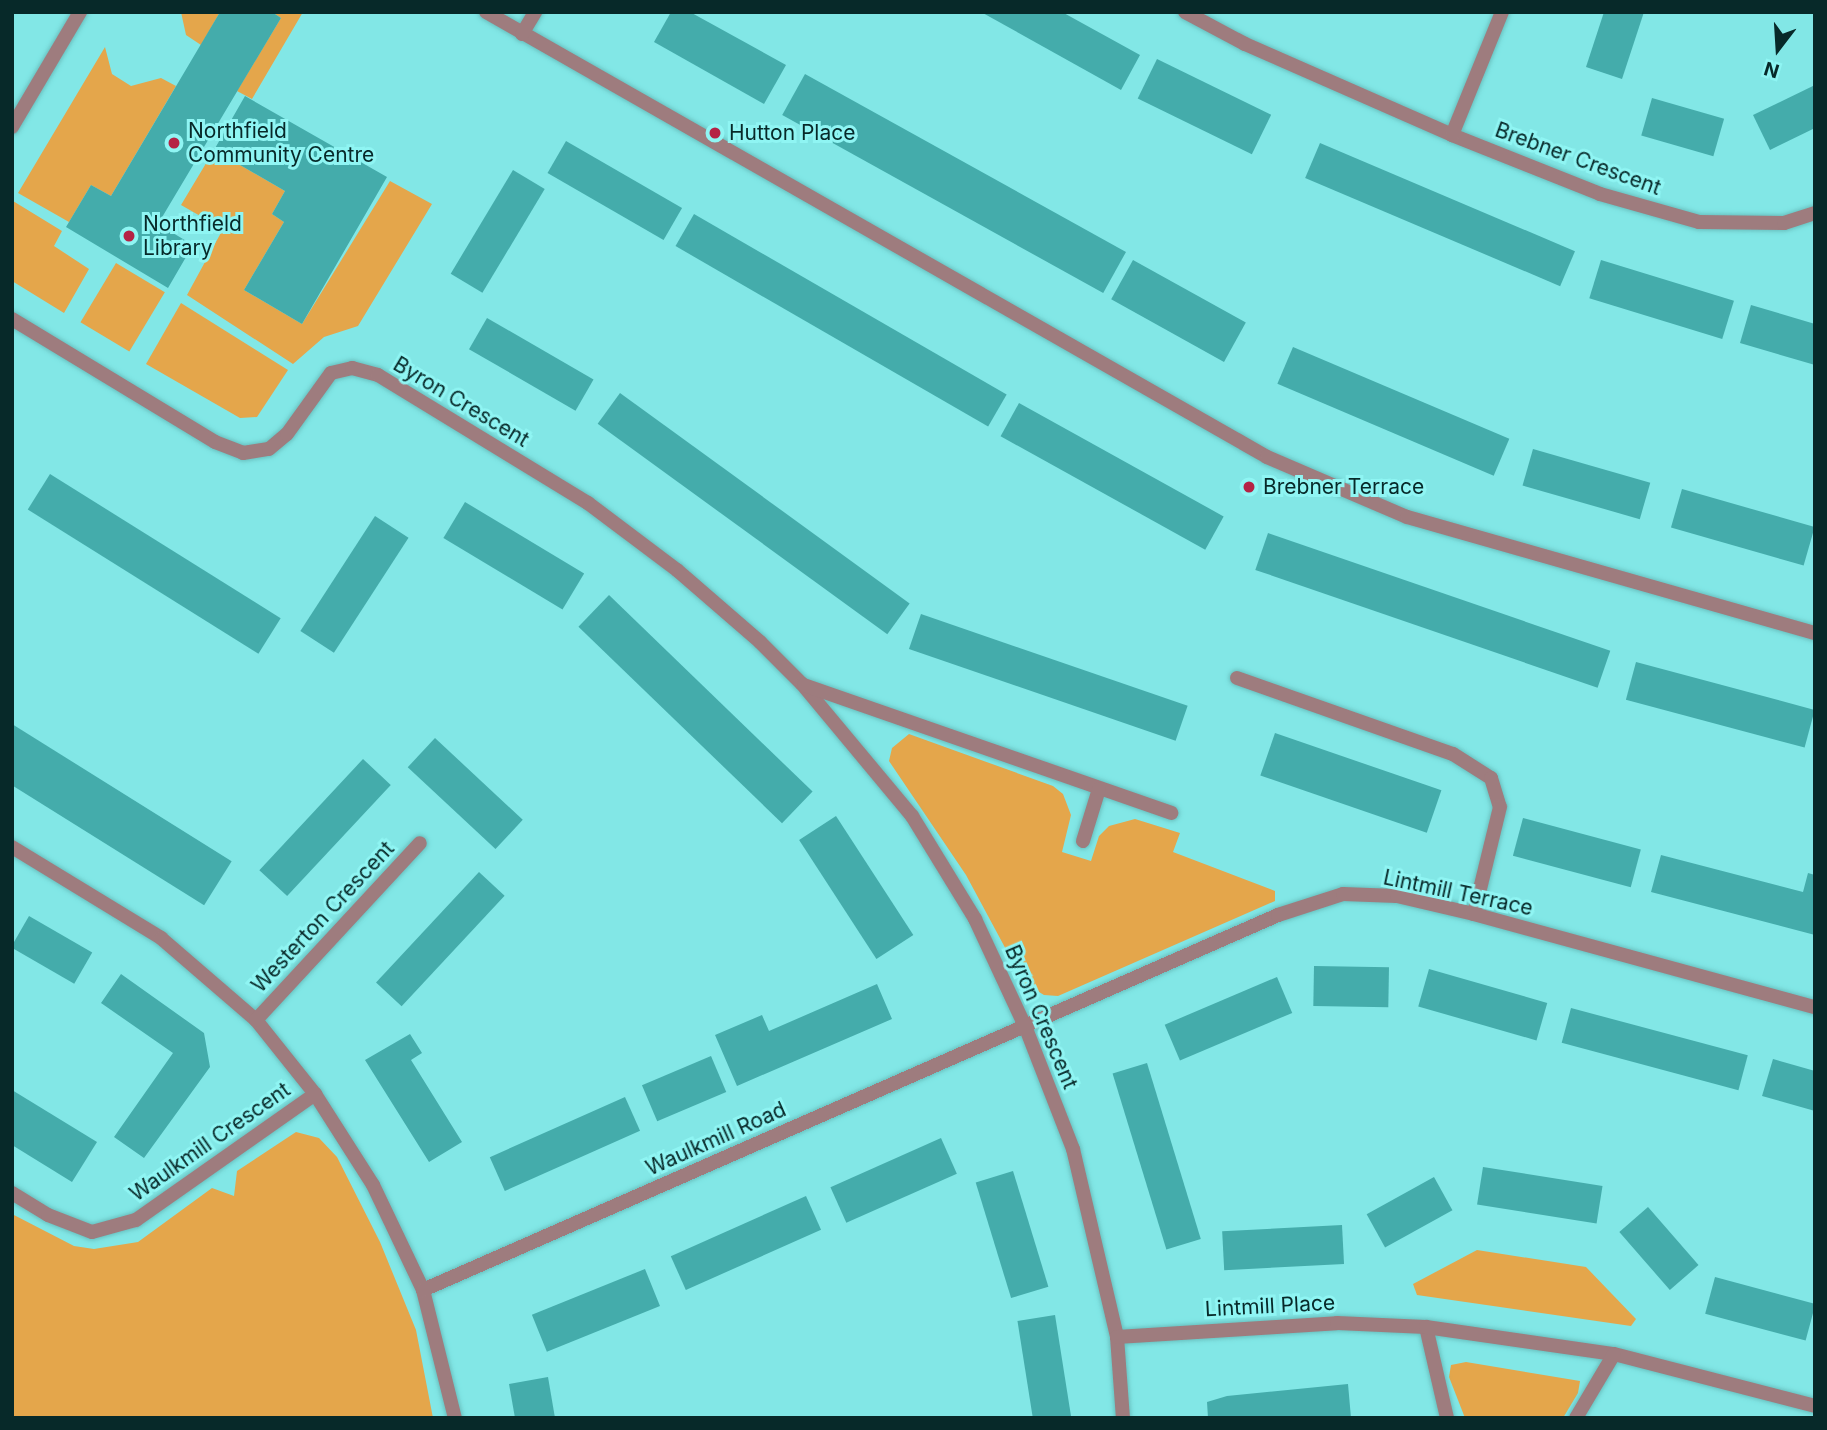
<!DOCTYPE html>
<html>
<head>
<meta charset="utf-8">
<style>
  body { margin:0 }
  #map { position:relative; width:1827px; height:1430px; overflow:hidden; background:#82e7e6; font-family:Inter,sans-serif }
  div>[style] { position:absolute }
  .green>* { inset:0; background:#e4a64b; transform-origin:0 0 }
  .building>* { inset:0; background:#44acab; transform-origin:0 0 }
  .roads { filter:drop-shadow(0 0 2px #69c1c0) drop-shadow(0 0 2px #69c1c0) }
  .service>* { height:14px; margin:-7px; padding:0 7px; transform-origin:7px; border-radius:7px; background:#9e7c7e }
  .minor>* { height:14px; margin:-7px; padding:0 7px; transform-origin:7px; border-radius:7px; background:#9e7c7e }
  .tertiary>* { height:14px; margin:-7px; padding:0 7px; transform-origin:7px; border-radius:7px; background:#9e7c7e }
  .dots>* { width:19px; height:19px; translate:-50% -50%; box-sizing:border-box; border:4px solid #8ff5f3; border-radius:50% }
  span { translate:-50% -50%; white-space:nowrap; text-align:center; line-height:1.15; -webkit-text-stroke:6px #8ff5f3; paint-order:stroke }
  .poi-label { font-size:21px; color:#072929 }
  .left { translate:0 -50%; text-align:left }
  .street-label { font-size:21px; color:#072929 }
  .frame { position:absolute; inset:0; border:14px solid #072929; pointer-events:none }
  .north { position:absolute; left:1743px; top:14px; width:70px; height:70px; -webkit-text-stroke:5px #8ff5f3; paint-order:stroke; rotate:197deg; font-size:19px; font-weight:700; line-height:28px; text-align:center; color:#072929 }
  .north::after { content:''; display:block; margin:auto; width:24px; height:32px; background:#072929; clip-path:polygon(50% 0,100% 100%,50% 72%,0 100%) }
</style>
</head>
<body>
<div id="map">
  <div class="green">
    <div style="clip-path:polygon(181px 12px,220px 12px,201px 45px,186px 35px)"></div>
    <div style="clip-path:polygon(272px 12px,303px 12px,252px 99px,237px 91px,281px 18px)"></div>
    <div style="clip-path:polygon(105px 47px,112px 74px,131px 86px,161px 78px,176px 86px,111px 196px,91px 185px,69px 222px,18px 193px)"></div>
    <div style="clip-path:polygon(214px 150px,285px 191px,272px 214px,284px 222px,244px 290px,302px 324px,390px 181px,432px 204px,358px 326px,324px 337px,293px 364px,187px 295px,223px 229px,181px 205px)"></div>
    <div style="clip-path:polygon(13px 201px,62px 231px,54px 246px,89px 269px,64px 313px,12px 281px)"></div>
    <div style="left:116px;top:263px;width:57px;height:69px;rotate:31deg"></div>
    <div style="clip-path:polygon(181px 303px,288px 370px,257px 417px,240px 418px,146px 364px)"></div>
    <div style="clip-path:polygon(909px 734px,1053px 786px,1063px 794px,1071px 815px,1062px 852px,1091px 861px,1099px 836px,1109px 826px,1135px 819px,1180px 833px,1173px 852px,1275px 891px,1275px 901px,1058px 996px,1044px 995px,1024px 983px,966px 875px,889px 761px,892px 748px)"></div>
    <div style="clip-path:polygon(296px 1132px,319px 1138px,337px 1157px,380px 1242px,416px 1330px,433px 1418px,12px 1418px,12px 1214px,74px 1246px,94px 1249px,138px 1242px,212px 1188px,234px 1196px,237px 1171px)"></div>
    <div style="clip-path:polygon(1477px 1250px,1586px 1267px,1636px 1319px,1631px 1326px,1417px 1295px,1413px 1284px)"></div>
    <div style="clip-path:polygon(1466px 1362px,1580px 1381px,1578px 1393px,1563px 1418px,1465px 1418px,1449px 1377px,1451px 1365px)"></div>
  </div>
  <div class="building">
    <div style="clip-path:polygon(220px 12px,272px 12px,281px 18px,158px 224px,193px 245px,168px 288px,66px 227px,91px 185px,111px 196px)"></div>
    <div style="clip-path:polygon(671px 12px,690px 12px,786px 65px,764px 104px,654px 42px)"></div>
    <div style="clip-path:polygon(981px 12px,1062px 12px,1140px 55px,1121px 90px)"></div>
    <div style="clip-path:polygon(1604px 12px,1644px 12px,1622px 79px,1586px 67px)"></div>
    <div style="left:1157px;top:59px;width:127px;height:44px;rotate:26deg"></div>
    <div style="left:805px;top:74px;width:367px;height:47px;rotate:29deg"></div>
    <div style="clip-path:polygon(1815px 85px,1815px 128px,1770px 150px,1753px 115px)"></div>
    <div style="clip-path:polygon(245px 96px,387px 177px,302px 324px,244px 290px,284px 222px,272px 214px,285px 191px,214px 150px)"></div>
    <div style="left:1652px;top:98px;width:75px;height:39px;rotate:16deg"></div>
    <div style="left:566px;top:141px;width:134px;height:37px;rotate:30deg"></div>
    <div style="left:1320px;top:143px;width:277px;height:38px;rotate:23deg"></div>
    <div style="left:513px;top:170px;width:37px;height:121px;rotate:31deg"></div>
    <div style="left:694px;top:214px;width:361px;height:37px;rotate:30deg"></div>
    <div style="left:1133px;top:260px;width:129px;height:45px;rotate:29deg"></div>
    <div style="left:1601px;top:260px;width:139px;height:40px;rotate:17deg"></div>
    <div style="clip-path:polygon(1751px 305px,1815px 324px,1815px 365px,1740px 343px)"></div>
    <div style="left:487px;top:318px;width:123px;height:36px;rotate:30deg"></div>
    <div style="left:1293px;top:347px;width:235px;height:40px;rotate:23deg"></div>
    <div style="left:620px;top:393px;width:358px;height:38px;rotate:36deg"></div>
    <div style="left:1019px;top:403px;width:234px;height:38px;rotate:29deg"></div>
    <div style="left:1533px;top:449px;width:122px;height:38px;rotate:16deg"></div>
    <div style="left:50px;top:474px;width:272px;height:42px;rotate:32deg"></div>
    <div style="left:1682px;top:489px;width:138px;height:40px;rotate:16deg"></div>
    <div style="left:465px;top:502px;width:139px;height:42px;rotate:31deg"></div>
    <div style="left:375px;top:516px;width:40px;height:137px;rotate:33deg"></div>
    <div style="left:1268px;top:533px;width:362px;height:39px;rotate:19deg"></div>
    <div style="left:609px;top:595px;width:283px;height:44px;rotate:44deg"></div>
    <div style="left:921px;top:614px;width:282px;height:37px;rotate:19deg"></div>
    <div style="left:1636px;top:662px;width:185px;height:39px;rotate:15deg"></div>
    <div style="left:12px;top:724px;width:259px;height:52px;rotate:32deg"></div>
    <div style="left:1275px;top:733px;width:176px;height:45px;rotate:19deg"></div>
    <div style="left:435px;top:738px;width:120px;height:40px;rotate:43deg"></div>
    <div style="left:363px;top:759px;width:38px;height:152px;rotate:43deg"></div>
    <div style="left:836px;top:816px;width:142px;height:44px;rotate:57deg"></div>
    <div style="left:1523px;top:818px;width:122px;height:39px;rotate:15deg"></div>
    <div style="clip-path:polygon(1661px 855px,1803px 892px,1808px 873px,1815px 875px,1815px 935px,1651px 892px)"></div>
    <div style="left:479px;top:872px;width:35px;height:151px;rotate:43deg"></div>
    <div style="left:29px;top:916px;width:73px;height:36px;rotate:30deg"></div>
    <div style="left:1314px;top:966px;width:75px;height:40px;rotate:1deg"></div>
    <div style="left:1429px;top:969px;width:123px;height:39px;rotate:16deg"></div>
    <div style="clip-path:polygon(121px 974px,204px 1033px,210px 1067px,144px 1158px,114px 1137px,173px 1053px,101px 1003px)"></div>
    <div style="left:1277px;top:977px;width:39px;height:122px;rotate:67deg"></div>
    <div style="clip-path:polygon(877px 984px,892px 1019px,737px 1086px,715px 1035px,762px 1015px,769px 1031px)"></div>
    <div style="left:1571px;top:1008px;width:183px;height:36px;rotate:15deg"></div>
    <div style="clip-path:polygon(410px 1034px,422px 1053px,411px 1060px,462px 1142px,429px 1162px,365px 1060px)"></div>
    <div style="left:711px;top:1056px;width:39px;height:75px;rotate:67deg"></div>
    <div style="clip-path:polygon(1773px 1059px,1815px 1071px,1815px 1111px,1762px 1096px)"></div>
    <div style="left:1147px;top:1063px;width:184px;height:36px;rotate:73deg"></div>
    <div style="clip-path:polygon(12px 1090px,97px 1142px,72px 1182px,12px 1145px)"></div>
    <div style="left:625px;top:1097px;width:37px;height:148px;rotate:66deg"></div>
    <div style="left:941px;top:1138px;width:39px;height:121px;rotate:66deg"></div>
    <div style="left:1483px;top:1167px;width:121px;height:38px;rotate:9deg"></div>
    <div style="left:1013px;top:1171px;width:121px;height:39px;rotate:73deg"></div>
    <div style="left:1434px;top:1177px;width:38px;height:77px;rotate:61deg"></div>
    <div style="left:806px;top:1196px;width:37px;height:148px;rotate:66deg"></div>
    <div style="left:1648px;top:1207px;width:77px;height:38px;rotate:49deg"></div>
    <div style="left:1342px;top:1225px;width:39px;height:120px;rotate:87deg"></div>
    <div style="left:645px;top:1269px;width:40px;height:122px;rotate:68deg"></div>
    <div style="left:1715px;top:1277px;width:104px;height:38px;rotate:15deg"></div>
    <div style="left:1055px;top:1315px;width:104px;height:38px;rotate:81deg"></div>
    <div style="clip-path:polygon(548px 1377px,555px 1418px,515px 1418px,509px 1384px)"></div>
    <div style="clip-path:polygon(1348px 1384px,1351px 1418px,1208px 1418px,1207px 1402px,1227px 1396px)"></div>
  </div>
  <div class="roads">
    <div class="service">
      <div style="left:1237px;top:678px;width:229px;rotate:19.4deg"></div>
      <div style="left:1453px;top:754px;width:45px;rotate:32.3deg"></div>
      <div style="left:1491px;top:778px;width:30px;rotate:73deg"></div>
      <div style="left:1500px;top:807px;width:110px;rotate:103.7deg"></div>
    </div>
    <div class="minor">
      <div style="left:486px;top:12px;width:899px;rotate:29.67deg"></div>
      <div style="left:1267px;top:457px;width:152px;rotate:23.2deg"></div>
      <div style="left:1407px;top:517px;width:424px;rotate:15.9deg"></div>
      <div style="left:1185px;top:12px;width:68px;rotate:28.1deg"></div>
      <div style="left:1245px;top:44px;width:226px;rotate:23.7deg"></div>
      <div style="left:1452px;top:135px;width:159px;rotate:21.7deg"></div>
      <div style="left:1600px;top:194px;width:103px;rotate:15.8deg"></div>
      <div style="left:1699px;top:222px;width:85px;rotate:0.7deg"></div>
      <div style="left:1784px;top:223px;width:33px;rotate:-18deg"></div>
      <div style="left:522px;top:34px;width:26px;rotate:-59deg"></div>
      <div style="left:1452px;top:135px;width:133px;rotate:-67.9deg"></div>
      <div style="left:12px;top:319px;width:237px;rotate:31.2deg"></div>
      <div style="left:215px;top:442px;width:30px;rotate:21deg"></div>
      <div style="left:243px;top:453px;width:26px;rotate:-9deg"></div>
      <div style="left:269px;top:449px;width:23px;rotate:-40deg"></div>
      <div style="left:287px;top:434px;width:75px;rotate:-54.2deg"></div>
      <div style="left:331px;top:373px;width:22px;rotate:-13deg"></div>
      <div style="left:352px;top:368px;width:27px;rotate:15deg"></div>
      <div style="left:378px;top:375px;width:246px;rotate:31.4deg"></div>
      <div style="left:588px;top:503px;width:111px;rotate:37deg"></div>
      <div style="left:677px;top:570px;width:110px;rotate:40.9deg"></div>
      <div style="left:760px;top:642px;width:59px;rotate:45deg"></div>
      <div style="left:802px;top:684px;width:172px;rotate:50.2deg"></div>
      <div style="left:912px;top:816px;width:121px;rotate:58.5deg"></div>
      <div style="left:975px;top:919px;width:118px;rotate:65deg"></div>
      <div style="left:1025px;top:1026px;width:132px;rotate:68.7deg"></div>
      <div style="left:1073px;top:1149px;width:193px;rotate:76.8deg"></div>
      <div style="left:1117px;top:1337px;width:81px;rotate:85.8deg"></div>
      <div style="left:804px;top:685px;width:389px;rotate:19.2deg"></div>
      <div style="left:1083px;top:841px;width:54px;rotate:-72.9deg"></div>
      <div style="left:12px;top:847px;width:175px;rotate:31.4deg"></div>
      <div style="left:161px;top:938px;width:125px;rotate:40.8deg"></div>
      <div style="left:256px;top:1020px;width:95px;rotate:51.4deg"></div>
      <div style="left:315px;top:1094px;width:108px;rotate:57.5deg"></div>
      <div style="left:373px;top:1185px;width:116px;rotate:64.5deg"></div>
      <div style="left:423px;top:1290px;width:132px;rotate:76deg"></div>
      <div style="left:256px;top:1020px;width:241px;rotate:-47.2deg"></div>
      <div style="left:12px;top:1193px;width:42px;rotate:31.4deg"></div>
      <div style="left:48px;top:1215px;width:47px;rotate:21.1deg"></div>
      <div style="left:92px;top:1232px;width:46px;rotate:-15.3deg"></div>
      <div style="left:136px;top:1220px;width:219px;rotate:-35.1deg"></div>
      <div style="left:423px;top:1290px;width:934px;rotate:-23.68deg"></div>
      <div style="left:1278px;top:915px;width:68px;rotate:-17.9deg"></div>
      <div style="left:1343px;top:894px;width:54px;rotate:2.1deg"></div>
      <div style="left:1397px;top:896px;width:79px;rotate:13.2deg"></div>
      <div style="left:1474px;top:914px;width:353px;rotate:15.3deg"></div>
      <div style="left:1426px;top:1327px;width:93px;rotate:77deg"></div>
      <div style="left:1117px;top:1337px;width:220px;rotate:-3.6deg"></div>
      <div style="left:1337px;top:1323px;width:89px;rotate:2.6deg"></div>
      <div style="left:1426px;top:1327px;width:190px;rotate:8.2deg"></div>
      <div style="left:1614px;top:1354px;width:208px;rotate:14.5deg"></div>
      <div style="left:1576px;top:1418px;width:74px;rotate:-59.3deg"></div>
    </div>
    <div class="tertiary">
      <div style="left:12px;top:127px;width:134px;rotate:-59.4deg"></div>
    </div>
  </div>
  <div class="dots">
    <div style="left:715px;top:133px;background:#b52345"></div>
    <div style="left:174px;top:143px;background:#b52345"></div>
    <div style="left:129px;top:236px;background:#b52345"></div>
    <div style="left:1249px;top:487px;background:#b52345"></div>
  </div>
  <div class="poi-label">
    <span class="left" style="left:188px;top:143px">Northfield<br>Community Centre</span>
    <span class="left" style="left:729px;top:133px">Hutton Place</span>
    <span class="left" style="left:143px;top:236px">Northfield<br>Library</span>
    <span class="left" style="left:1263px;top:487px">Brebner Terrace</span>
  </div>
  <div class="street-label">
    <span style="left:1578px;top:159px;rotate:20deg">Brebner Crescent</span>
    <span style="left:461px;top:402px;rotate:31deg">Byron Crescent</span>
    <span style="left:1458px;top:893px;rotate:12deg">Lintmill Terrace</span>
    <span style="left:323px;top:917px;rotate:-47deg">Westerton Crescent</span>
    <span style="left:1041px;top:1017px;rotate:67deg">Byron Crescent</span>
    <span style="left:716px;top:1139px;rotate:-24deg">Waulkmill Road</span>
    <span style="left:210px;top:1142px;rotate:-35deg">Waulkmill Crescent</span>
    <span style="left:1270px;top:1306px;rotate:-3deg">Lintmill Place</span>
  </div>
  <div class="frame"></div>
  <div class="north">N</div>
</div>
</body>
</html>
